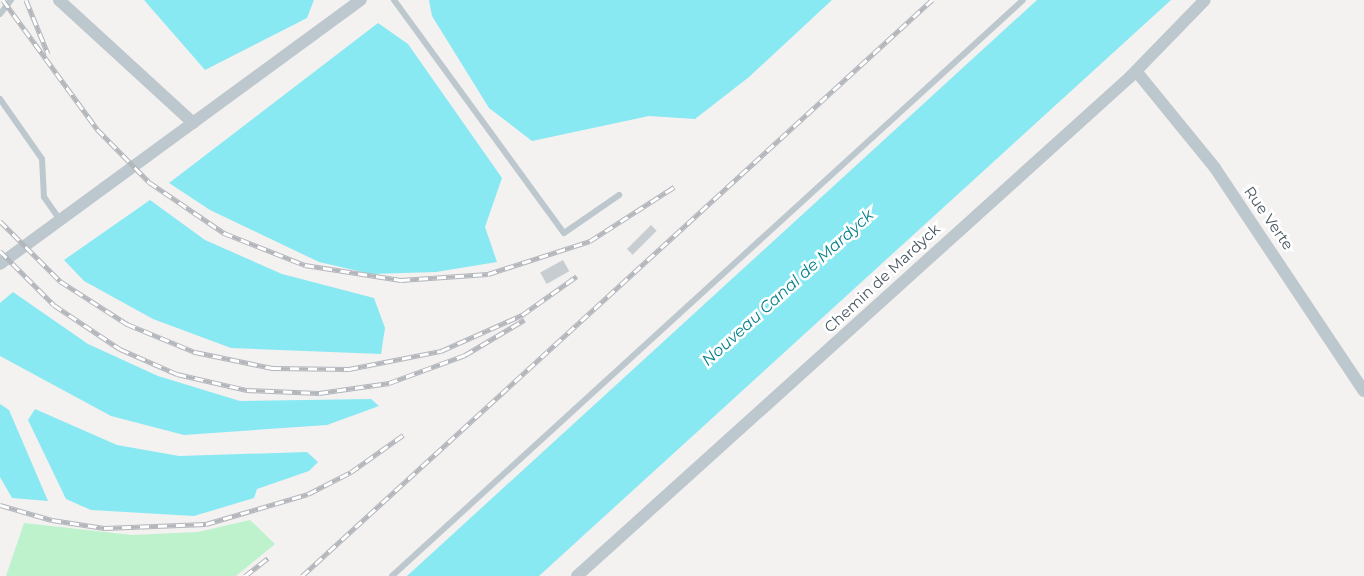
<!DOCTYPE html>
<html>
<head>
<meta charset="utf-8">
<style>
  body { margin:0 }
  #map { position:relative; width:1364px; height:576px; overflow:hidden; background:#f4f1f1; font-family:Montserrat,sans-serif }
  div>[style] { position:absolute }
  .green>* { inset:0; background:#bef2cc }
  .water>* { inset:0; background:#89e9f2 }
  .building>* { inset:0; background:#c8cdd1; transform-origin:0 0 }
  .lane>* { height:6px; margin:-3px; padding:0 3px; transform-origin:3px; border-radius:3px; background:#bcc8ce }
  .street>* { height:12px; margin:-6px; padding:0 6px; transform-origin:6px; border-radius:6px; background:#bcc8ce }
  .rail>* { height:5px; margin-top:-2.5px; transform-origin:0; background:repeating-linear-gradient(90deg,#fff 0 9px,#b3b7bc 0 18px); box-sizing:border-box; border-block:1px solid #b3b7bc }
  span { translate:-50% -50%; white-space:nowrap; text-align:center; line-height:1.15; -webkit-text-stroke:5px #fff; paint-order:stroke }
  .street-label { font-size:15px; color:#485760 }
  .water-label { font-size:16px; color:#07828e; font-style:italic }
</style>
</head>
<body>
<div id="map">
  <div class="green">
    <div style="clip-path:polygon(250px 520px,275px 544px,236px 576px,6px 576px,24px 523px,132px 535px,198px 532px)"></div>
  </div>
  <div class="water">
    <div style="clip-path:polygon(144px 0,314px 0,307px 18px,205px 70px)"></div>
    <div style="clip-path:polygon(429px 0,832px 0,749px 77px,695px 119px,649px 116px,532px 141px,489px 108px,432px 16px)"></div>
    <div style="clip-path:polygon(1037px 0,1171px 0,539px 576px,407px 576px)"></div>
    <div style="clip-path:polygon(378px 23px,408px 44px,502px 178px,485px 227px,497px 262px,436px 272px,371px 274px,319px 262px,210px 210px,169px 183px)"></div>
    <div style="clip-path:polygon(150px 200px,205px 240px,282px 274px,374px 298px,385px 328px,381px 354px,231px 348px,153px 319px,84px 281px,64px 260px)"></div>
    <div style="clip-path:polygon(13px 292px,88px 344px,158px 376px,240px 401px,371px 399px,379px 406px,327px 425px,184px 435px,111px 416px,0 356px,0 303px)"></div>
    <div style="clip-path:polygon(0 404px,9px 410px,48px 501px,12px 498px,0 477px)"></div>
    <div style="clip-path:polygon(35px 409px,117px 445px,179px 456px,307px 452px,318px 462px,309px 471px,257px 489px,254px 498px,194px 516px,91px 510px,66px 499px,28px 420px)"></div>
  </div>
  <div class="building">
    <div style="left:651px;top:225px;width:8px;height:34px;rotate:45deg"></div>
    <div style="left:563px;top:260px;width:13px;height:26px;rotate:61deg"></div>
  </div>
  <div class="lane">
    <div style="left:394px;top:0;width:288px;rotate:53.9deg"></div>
    <div style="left:564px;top:233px;width:67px;rotate:-34.6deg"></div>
    <div style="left:0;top:14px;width:18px;rotate:-52deg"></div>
    <div style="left:0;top:99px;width:73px;rotate:55deg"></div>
    <div style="left:42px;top:159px;width:38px;rotate:87deg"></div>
    <div style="left:44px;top:197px;width:28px;rotate:55deg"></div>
    <div style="left:392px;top:576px;width:854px;rotate:-42.39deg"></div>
  </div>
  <div class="street">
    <div style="left:59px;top:0;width:182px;rotate:42.5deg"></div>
    <div style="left:1136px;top:71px;width:125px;rotate:50.8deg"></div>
    <div style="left:1215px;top:168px;width:268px;rotate:56.3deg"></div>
    <div style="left:0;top:264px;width:447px;rotate:-36.2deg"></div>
    <div style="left:577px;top:576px;width:745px;rotate:-42.06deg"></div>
    <div style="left:1130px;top:77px;width:107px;rotate:-45.8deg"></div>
  </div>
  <div class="rail">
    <div style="left:3px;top:0;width:160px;rotate:53.9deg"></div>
    <div style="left:97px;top:129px;width:74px;rotate:45.5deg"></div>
    <div style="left:149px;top:182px;width:91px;rotate:34.2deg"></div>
    <div style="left:224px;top:233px;width:87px;rotate:21.6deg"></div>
    <div style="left:305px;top:265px;width:97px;rotate:8.9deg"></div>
    <div style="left:401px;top:280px;width:87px;rotate:-3.9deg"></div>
    <div style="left:488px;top:274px;width:107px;rotate:-17.9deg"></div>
    <div style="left:590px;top:241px;width:100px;rotate:-32.7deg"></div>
    <div style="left:26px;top:0;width:58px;rotate:67.8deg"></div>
    <div style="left:0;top:221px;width:85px;rotate:45deg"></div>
    <div style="left:60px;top:281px;width:80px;rotate:32.7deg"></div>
    <div style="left:127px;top:324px;width:74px;rotate:22.4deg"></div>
    <div style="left:195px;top:352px;width:79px;rotate:11.7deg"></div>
    <div style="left:272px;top:368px;width:77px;rotate:0.7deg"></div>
    <div style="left:349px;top:369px;width:94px;rotate:-11.1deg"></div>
    <div style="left:441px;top:351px;width:89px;rotate:-24deg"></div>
    <div style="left:522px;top:315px;width:67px;rotate:-35.3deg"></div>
    <div style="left:0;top:251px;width:76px;rotate:45deg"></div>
    <div style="left:54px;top:305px;width:79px;rotate:33.7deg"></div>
    <div style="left:120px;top:349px;width:62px;rotate:23.7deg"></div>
    <div style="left:177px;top:374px;width:72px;rotate:12.9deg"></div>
    <div style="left:247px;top:390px;width:72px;rotate:2.4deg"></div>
    <div style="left:319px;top:393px;width:71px;rotate:-8.1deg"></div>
    <div style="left:389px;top:383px;width:81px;rotate:-20.2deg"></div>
    <div style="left:465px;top:355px;width:69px;rotate:-30.7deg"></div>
    <div style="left:0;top:505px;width:54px;rotate:16.1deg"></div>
    <div style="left:52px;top:520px;width:53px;rotate:8.7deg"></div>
    <div style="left:104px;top:528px;width:102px;rotate:-2.2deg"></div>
    <div style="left:206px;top:524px;width:106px;rotate:-16.4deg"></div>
    <div style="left:308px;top:494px;width:48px;rotate:-27.1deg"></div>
    <div style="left:351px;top:472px;width:64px;rotate:-35.4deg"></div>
    <div style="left:245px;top:576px;width:29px;rotate:-38deg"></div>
    <div style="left:302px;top:576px;width:854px;rotate:-42.44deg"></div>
  </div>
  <div class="street-label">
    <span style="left:1269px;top:218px;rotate:55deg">Rue Verte</span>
    <span style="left:882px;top:278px;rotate:-43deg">Chemin de Mardyck</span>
  </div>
  <div class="water-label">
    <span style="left:788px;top:288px;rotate:-42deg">Nouveau Canal de Mardyck</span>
  </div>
</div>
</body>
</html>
